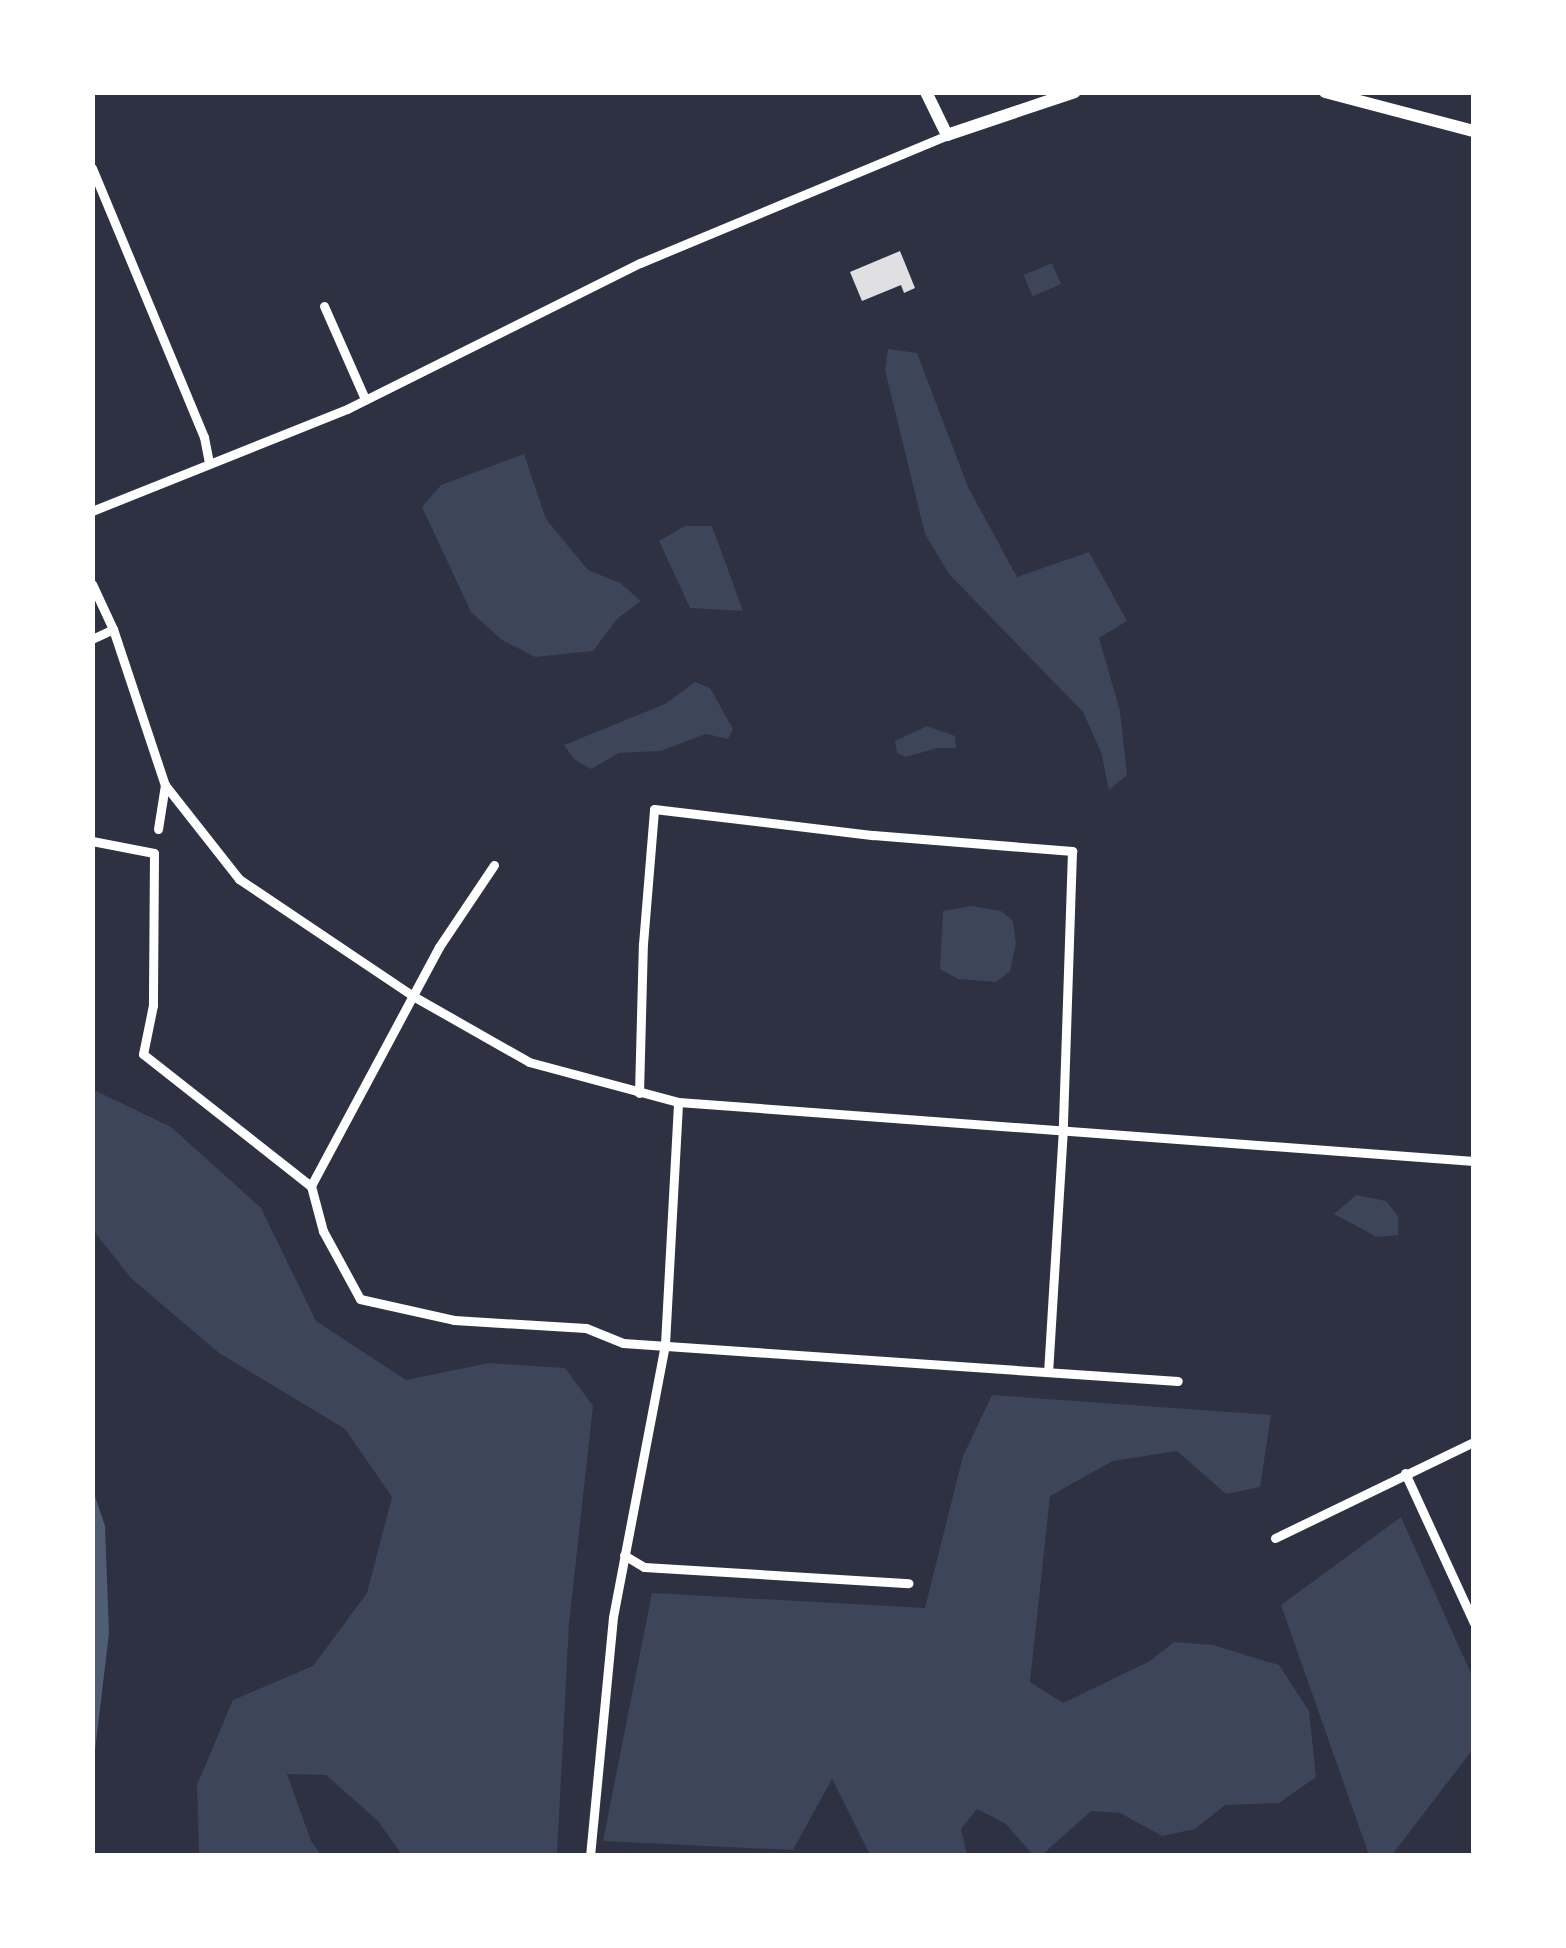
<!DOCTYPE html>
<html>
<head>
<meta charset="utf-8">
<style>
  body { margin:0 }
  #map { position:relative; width:1566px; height:1948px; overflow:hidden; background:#2d3142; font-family:"Work Sans",sans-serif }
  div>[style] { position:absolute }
  .green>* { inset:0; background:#3c4559; transform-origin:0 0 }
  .water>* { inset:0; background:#4f5d75 }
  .building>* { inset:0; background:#e0e0e3 }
  .minor>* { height:9px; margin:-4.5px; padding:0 4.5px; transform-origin:4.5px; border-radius:4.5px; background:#fff }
  .secondary>* { height:12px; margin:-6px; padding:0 6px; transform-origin:6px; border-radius:6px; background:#fff }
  span { translate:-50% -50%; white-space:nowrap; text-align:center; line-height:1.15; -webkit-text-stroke:9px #fff; paint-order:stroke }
  .frame { position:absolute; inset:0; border:95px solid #fff; pointer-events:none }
</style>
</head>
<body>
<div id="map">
  <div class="green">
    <div style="left:1052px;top:263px;width:23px;height:31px;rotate:67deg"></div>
    <div style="clip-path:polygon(888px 349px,917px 353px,968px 487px,1017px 577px,1089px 552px,1127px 621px,1099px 638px,1120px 711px,1127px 775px,1109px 790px,1101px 752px,1083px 712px,949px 574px,925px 534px,885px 370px)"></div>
    <div style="clip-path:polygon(524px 454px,546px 519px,588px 570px,620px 583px,641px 601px,617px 619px,593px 651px,535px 657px,502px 640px,471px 612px,422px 507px,441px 485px)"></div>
    <div style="clip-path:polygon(685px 526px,712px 526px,743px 611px,690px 608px,659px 541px)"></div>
    <div style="clip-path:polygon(695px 682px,710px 688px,733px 729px,728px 739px,706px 734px,660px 751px,619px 753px,591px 769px,575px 760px,564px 745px,665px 704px)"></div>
    <div style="clip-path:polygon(927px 726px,955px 736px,956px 748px,937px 748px,906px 757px,897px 753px,895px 741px)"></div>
    <div style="clip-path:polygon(971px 906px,1001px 911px,1013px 921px,1016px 944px,1010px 971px,996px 982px,958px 979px,940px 969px,943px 911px)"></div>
    <div style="clip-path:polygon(92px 1089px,171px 1127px,261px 1208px,316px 1321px,406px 1380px,489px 1363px,565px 1368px,593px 1406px,569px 1624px,557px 1855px,402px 1855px,378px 1821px,326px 1775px,287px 1774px,311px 1841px,321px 1855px,199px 1855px,197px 1785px,233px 1700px,313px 1666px,367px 1593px,392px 1497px,345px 1429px,219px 1353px,131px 1278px,93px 1230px)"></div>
    <div style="clip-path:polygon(1356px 1195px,1386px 1201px,1398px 1216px,1398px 1235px,1377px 1237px,1334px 1214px)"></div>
    <div style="clip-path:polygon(992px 1395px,1271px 1415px,1260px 1487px,1226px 1494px,1177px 1451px,1113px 1461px,1050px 1496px,1030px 1682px,1063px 1703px,1150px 1661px,1174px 1642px,1213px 1645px,1279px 1665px,1309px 1711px,1316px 1777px,1279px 1803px,1225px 1805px,1195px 1829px,1162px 1836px,1120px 1813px,1091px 1811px,1042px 1855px,1033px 1855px,1006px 1824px,977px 1809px,961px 1829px,967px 1855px,870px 1855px,832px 1779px,793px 1850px,603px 1841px,652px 1593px,925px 1608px,963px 1456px)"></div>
    <div style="clip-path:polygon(1401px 1517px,1473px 1678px,1473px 1749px,1392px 1855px,1369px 1855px,1281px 1605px)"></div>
  </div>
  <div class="water">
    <div style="clip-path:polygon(93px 1490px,105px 1526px,109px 1633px,93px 1768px)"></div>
  </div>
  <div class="building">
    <div style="clip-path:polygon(900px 251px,915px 288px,904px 293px,901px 285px,862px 301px,850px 272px)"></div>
  </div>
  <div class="minor">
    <div style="left:92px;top:168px;width:291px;rotate:67.4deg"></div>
    <div style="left:204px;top:437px;width:26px;rotate:79deg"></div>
    <div style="left:324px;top:306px;width:102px;rotate:66.2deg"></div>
    <div style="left:92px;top:511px;width:275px;rotate:-21.8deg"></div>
    <div style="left:347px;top:409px;width:327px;rotate:-26.5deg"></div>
    <div style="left:640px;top:263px;width:333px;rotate:-22.6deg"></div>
    <div style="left:92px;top:584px;width:50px;rotate:65deg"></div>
    <div style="left:113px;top:629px;width:164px;rotate:71.6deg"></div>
    <div style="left:165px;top:785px;width:120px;rotate:51.8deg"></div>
    <div style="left:239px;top:879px;width:210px;rotate:33.9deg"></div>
    <div style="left:413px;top:996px;width:133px;rotate:29.6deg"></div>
    <div style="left:529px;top:1062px;width:154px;rotate:15deg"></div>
    <div style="left:678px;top:1102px;width:798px;rotate:4.24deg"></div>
    <div style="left:92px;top:639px;width:23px;rotate:-25deg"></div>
    <div style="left:158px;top:829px;width:45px;rotate:-81deg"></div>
    <div style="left:92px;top:841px;width:63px;rotate:11deg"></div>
    <div style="left:154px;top:853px;width:152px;rotate:90.4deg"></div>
    <div style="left:153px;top:1005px;width:50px;rotate:101.5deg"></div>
    <div style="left:143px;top:1054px;width:214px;rotate:38.2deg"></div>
    <div style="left:494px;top:865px;width:99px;rotate:123.9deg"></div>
    <div style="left:439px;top:947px;width:271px;rotate:118.2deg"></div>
    <div style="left:311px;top:1186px;width:47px;rotate:75.1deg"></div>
    <div style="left:323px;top:1231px;width:77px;rotate:61.4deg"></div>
    <div style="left:360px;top:1299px;width:96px;rotate:12.6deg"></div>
    <div style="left:454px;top:1320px;width:132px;rotate:3.5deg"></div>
    <div style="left:586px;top:1328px;width:40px;rotate:22deg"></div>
    <div style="left:623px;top:1343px;width:556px;rotate:3.92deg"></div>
    <div style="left:639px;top:1093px;width:149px;rotate:-88.5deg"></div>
    <div style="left:643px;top:944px;width:135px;rotate:-85.3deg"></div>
    <div style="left:654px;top:809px;width:221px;rotate:6.8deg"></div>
    <div style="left:873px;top:835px;width:200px;rotate:4.6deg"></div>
    <div style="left:1072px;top:851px;width:277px;rotate:91.9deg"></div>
    <div style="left:1063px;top:1128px;width:243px;rotate:93.5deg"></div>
    <div style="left:1405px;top:1473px;width:165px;rotate:65.3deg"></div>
    <div style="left:1275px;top:1538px;width:221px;rotate:-25.8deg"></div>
    <div style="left:624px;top:1555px;width:23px;rotate:31deg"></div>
    <div style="left:644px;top:1567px;width:265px;rotate:3.5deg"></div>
    <div style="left:590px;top:1856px;width:240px;rotate:-84.5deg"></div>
    <div style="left:613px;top:1617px;width:278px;rotate:-79.2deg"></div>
    <div style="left:665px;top:1344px;width:242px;rotate:-86.9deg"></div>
  </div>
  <div class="secondary">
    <div style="left:926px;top:92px;width:48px;rotate:64deg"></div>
    <div style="left:947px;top:135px;width:135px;rotate:-18.6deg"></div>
    <div style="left:1325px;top:92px;width:154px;rotate:14.7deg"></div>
  </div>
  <div class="frame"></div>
</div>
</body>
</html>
